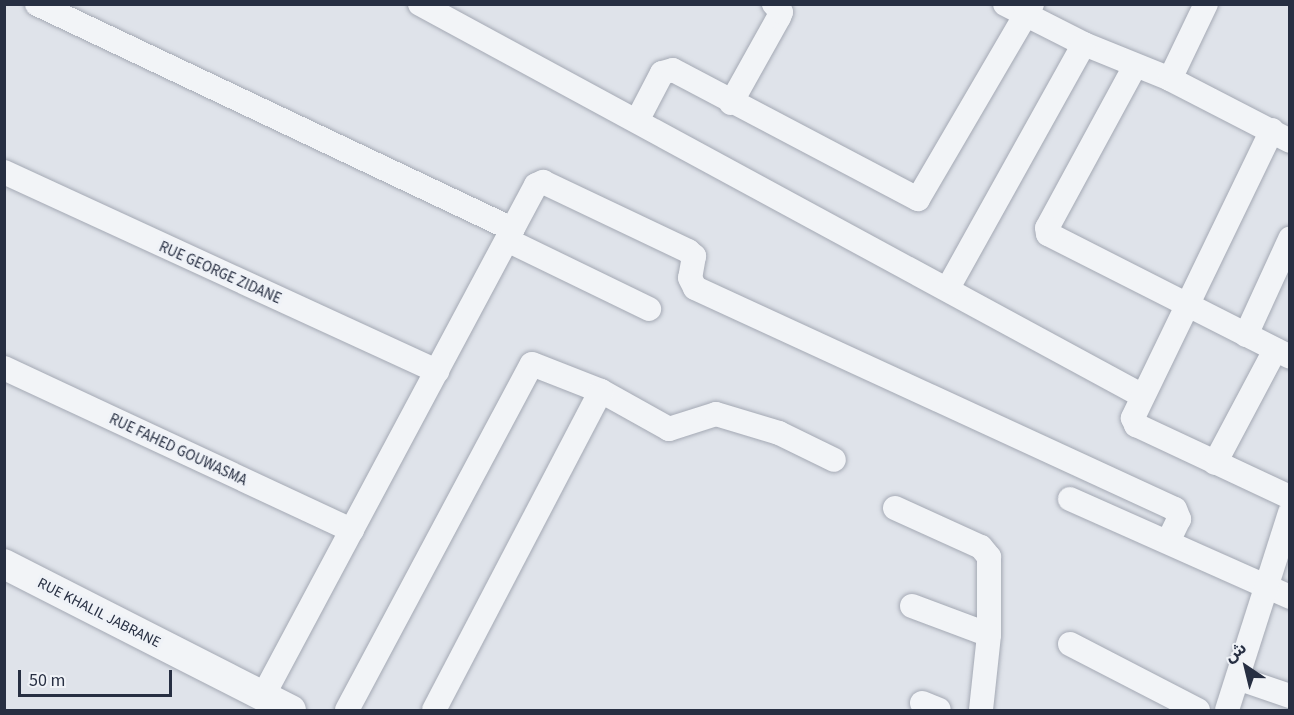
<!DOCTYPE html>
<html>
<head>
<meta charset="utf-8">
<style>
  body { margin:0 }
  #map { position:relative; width:1294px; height:715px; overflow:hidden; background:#dfe3ea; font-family:"Source Sans 3","Noto Sans Arabic",sans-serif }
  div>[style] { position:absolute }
  .roads { filter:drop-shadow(0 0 2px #a4a9b4) drop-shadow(0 0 2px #a4a9b4) }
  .minor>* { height:24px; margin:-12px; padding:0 12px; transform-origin:12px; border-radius:12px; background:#f2f4f7 }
  .tertiary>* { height:30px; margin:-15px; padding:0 15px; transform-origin:15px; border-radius:15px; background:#f2f4f7 }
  span { translate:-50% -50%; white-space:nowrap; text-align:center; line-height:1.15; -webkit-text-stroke:6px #eff2f7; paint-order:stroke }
  .street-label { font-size:15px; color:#272f42 }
  .frame { position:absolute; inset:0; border:6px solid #272f42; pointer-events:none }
  .north { position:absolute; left:1216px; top:637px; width:60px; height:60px; -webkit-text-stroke:4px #eff2f7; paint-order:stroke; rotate:325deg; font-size:16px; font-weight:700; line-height:24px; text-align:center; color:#272f42 }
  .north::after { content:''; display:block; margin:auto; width:21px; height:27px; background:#272f42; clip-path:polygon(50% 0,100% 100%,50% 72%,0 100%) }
  .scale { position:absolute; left:18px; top:670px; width:154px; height:27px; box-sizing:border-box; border:3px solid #272f42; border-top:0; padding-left:8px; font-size:18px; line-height:21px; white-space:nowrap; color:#272f42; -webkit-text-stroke:4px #eff2f7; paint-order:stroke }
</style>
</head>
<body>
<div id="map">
  <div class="roads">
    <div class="minor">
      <div style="left:37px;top:4px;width:526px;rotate:25.35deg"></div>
      <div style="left:420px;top:4px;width:822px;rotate:28.47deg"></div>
      <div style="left:1005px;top:4px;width:89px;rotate:26.9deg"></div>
      <div style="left:1084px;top:44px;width:93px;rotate:22.1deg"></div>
      <div style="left:1170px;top:79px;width:135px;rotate:27.3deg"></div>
      <div style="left:1135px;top:66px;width:184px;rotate:118.5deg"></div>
      <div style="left:1047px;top:228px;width:6px;rotate:81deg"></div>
      <div style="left:1048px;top:234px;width:271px;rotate:26.9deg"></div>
      <div style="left:1170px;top:79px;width:83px;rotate:-64.4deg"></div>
      <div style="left:731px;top:103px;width:98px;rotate:-60.8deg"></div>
      <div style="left:779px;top:17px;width:5px;rotate:-68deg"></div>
      <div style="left:781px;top:12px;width:11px;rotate:-131deg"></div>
      <div style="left:638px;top:119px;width:52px;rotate:-62.4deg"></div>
      <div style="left:662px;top:73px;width:11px;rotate:-15deg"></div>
      <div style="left:673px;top:70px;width:277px;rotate:27.8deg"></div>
      <div style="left:918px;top:199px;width:226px;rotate:-59.7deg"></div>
      <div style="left:1272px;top:130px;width:320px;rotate:115.8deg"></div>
      <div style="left:1133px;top:418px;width:8px;rotate:67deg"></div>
      <div style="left:1136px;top:425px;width:170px;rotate:25.1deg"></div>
      <div style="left:4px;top:172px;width:477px;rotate:24.7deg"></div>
      <div style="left:507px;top:240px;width:158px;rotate:25.9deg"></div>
      <div style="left:948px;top:288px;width:279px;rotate:-60.9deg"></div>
      <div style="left:1246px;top:335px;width:106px;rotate:-65.4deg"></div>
      <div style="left:4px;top:368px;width:384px;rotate:25deg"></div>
      <div style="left:1215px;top:463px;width:128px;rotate:-62deg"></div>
      <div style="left:1070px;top:499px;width:241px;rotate:24deg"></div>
      <div style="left:895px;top:508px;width:94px;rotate:24.4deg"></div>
      <div style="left:981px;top:547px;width:13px;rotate:51deg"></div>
      <div style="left:989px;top:557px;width:78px;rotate:90deg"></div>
      <div style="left:989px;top:635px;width:75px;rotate:96.1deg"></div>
      <div style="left:912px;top:606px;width:82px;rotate:20.6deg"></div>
      <div style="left:1070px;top:644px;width:144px;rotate:27.3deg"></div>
      <div style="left:1240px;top:679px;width:53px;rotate:18.8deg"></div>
      <div style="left:263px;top:696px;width:579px;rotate:-61.89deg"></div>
      <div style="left:536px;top:185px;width:8px;rotate:-23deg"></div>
      <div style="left:543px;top:182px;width:161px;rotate:25.4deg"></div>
      <div style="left:688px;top:251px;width:8px;rotate:40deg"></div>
      <div style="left:694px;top:256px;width:22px;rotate:100deg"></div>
      <div style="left:690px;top:278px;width:11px;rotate:63deg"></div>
      <div style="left:695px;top:288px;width:528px;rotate:24.72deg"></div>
      <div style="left:1175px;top:509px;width:11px;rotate:68deg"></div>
      <div style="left:1179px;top:519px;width:25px;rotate:116deg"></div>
      <div style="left:922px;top:703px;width:18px;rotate:22deg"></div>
      <div style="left:347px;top:710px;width:392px;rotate:-61.9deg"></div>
      <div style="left:532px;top:364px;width:74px;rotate:21.4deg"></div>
      <div style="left:601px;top:391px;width:78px;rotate:29.2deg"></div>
      <div style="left:669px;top:429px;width:49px;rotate:-17.7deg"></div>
      <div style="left:716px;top:414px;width:66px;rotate:16.8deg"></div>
      <div style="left:779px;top:433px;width:61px;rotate:26.1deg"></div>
      <div style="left:434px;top:710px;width:360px;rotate:-62.4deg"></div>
      <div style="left:1227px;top:710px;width:207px;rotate:-72.3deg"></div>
    </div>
    <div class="tertiary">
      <div style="left:4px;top:564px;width:322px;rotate:27deg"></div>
    </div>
  </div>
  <div class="street-label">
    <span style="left:220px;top:273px;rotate:24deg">RUE GEORGE ZIDANE</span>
    <span style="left:178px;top:450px;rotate:25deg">RUE FAHED GOUWASMA</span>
    <span style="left:99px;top:613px;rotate:27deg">RUE KHALIL JABRANE</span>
  </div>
  <div class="frame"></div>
  <div class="north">ش</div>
  <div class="scale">50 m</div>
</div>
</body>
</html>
